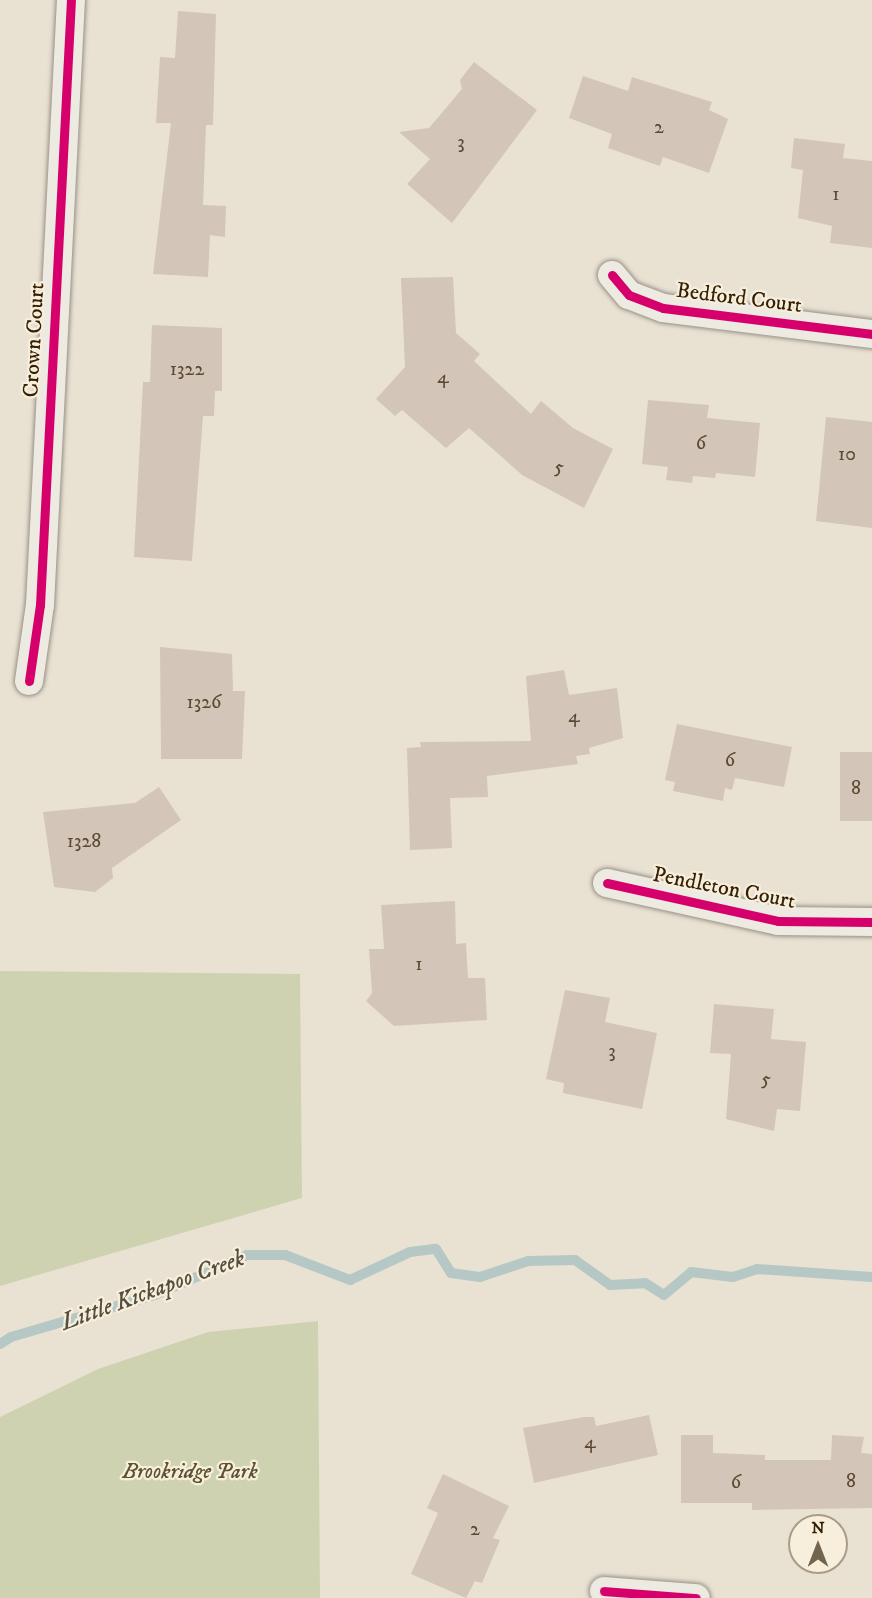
<!DOCTYPE html>
<html>
<head>
<meta charset="utf-8">
<style>
  body { margin:0 }
  #map { position:relative; width:872px; height:1598px; overflow:hidden; background:#e9e2d3; font-family:"IM FELL DW Pica",serif }
  div>[style] { position:absolute }
  .green>* { inset:0; background:#cfd2b1 }
  .stream>* { height:10px; margin:-5px; padding:0 5px; transform-origin:5px; border-radius:5px; background:#b6c8c5 }
  .building>* { inset:0; background:#d3c5b7; transform-origin:0 0 }
  .roads { filter:drop-shadow(0 0 2px #989185) drop-shadow(0 0 2px #989185) }
  .street>* { height:28px; margin:-14px; padding:0 14px; transform-origin:14px; border-radius:14px; background:#edeae2 }
  .cycleway>* { height:9px; margin:-4.5px; padding:0 4.5px; transform-origin:4.5px; border-radius:4.5px; background:#d6006c }
  span { translate:-50% -50%; white-space:nowrap; text-align:center; line-height:1.15; -webkit-text-stroke:4.5px #f7eedc; paint-order:stroke }
  .number-label { font-size:20px; color:#5c4932 }
  .number-label span { -webkit-text-stroke-width:0 }
  .street-label { font-size:22px; color:#342005 }
  .park-label { font-size:22px; color:#5c5230; font-style:italic }
  .water-label { font-size:24px; color:#544f3d; font-style:italic }
  .north { position:absolute; left:788px; top:1514px; width:60px; height:60px; box-sizing:border-box; background:#f7eedc; border:2px solid #a99c86; border-radius:50%; rotate:0deg; font-size:16px; font-weight:700; line-height:24px; text-align:center; color:#342005 }
  .north::after { content:''; display:block; margin:auto; width:21px; height:27px; background:#73644d; clip-path:polygon(50% 0,100% 100%,50% 72%,0 100%) }
</style>
</head>
<body>
<div id="map">
  <div class="green">
    <div style="clip-path:polygon(0 971px,300px 974px,302px 1198px,0 1286px)"></div>
    <div style="clip-path:polygon(318px 1321px,320px 1598px,0 1598px,0 1417px,98px 1369px,208px 1332px)"></div>
  </div>
  <div class="stream">
    <div style="left:0;top:1344px;width:13px;rotate:-32deg"></div>
    <div style="left:11px;top:1337px;width:150px;rotate:-16.3deg"></div>
    <div style="left:155px;top:1295px;width:100px;rotate:-23.5deg"></div>
    <div style="left:247px;top:1255px;width:38px"></div>
    <div style="left:285px;top:1255px;width:70px;rotate:21deg"></div>
    <div style="left:350px;top:1280px;width:66px;rotate:-25deg"></div>
    <div style="left:410px;top:1252px;width:26px;rotate:-7deg"></div>
    <div style="left:436px;top:1249px;width:28px;rotate:58deg"></div>
    <div style="left:451px;top:1273px;width:29px;rotate:8deg"></div>
    <div style="left:480px;top:1277px;width:51px;rotate:-18.4deg"></div>
    <div style="left:528px;top:1261px;width:47px;rotate:-1.2deg"></div>
    <div style="left:575px;top:1260px;width:43px;rotate:35.5deg"></div>
    <div style="left:610px;top:1285px;width:35px;rotate:-3deg"></div>
    <div style="left:645px;top:1283px;width:22px;rotate:32deg"></div>
    <div style="left:664px;top:1295px;width:35px;rotate:-40deg"></div>
    <div style="left:691px;top:1272px;width:42px;rotate:6.8deg"></div>
    <div style="left:733px;top:1277px;width:25px;rotate:-18deg"></div>
    <div style="left:757px;top:1269px;width:115px;rotate:4deg"></div>
  </div>
  <div class="building">
    <div style="clip-path:polygon(178px 11px,216px 14px,213px 125px,206px 125px,203px 205px,226px 206px,225px 237px,210px 235px,208px 277px,153px 274px,171px 123px,156px 123px,160px 57px,175px 58px)"></div>
    <div style="clip-path:polygon(474px 62px,537px 110px,452px 223px,407px 184px,430px 159px,399px 132px,429px 128px,462px 89px,460px 80px)"></div>
    <div style="clip-path:polygon(583px 76px,628px 91px,632px 77px,712px 102px,709px 110px,728px 119px,709px 173px,663px 157px,660px 166px,608px 148px,612px 134px,569px 118px)"></div>
    <div style="clip-path:polygon(794px 138px,845px 144px,843px 158px,872px 161px,872px 248px,830px 243px,832px 226px,798px 218px,803px 170px,791px 168px)"></div>
    <div style="clip-path:polygon(453px 277px,456px 333px,480px 354px,474px 361px,531px 414px,541px 401px,573px 428px,613px 449px,584px 508px,522px 475px,469px 428px,446px 448px,402px 410px,395px 416px,376px 399px,405px 367px,401px 278px)"></div>
    <div style="clip-path:polygon(152px 325px,222px 328px,222px 391px,215px 391px,214px 416px,203px 416px,192px 561px,134px 557px,143px 382px,150px 382px)"></div>
    <div style="clip-path:polygon(648px 400px,709px 405px,707px 418px,760px 423px,755px 477px,716px 473px,715px 478px,693px 476px,692px 483px,666px 480px,668px 467px,642px 464px)"></div>
    <div style="clip-path:polygon(826px 417px,872px 422px,872px 528px,816px 521px)"></div>
    <div style="clip-path:polygon(160px 647px,232px 654px,233px 691px,245px 691px,242px 759px,161px 759px)"></div>
    <div style="clip-path:polygon(564px 670px,569px 695px,617px 688px,623px 738px,589px 748px,590px 754px,576px 756px,578px 764px,487px 776px,488px 797px,450px 798px,452px 848px,410px 850px,407px 748px,421px 747px,420px 742px,531px 741px,526px 676px)"></div>
    <div style="clip-path:polygon(677px 724px,792px 747px,784px 787px,735px 778px,732px 790px,725px 788px,723px 801px,673px 791px,675px 782px,665px 780px)"></div>
    <div style="left:872px;top:752px;width:69px;height:32px;rotate:90deg"></div>
    <div style="clip-path:polygon(159px 787px,181px 820px,112px 868px,113px 878px,95px 892px,54px 887px,43px 812px,135px 803px)"></div>
    <div style="clip-path:polygon(455px 901px,456px 944px,466px 943px,468px 978px,485px 978px,487px 1020px,394px 1026px,366px 1001px,372px 993px,369px 949px,384px 949px,381px 905px)"></div>
    <div style="clip-path:polygon(565px 990px,610px 998px,605px 1022px,657px 1033px,642px 1109px,563px 1093px,564px 1083px,546px 1079px)"></div>
    <div style="clip-path:polygon(714px 1004px,774px 1009px,771px 1039px,806px 1042px,800px 1111px,777px 1109px,774px 1131px,726px 1119px,731px 1054px,710px 1053px)"></div>
    <div style="clip-path:polygon(649px 1415px,658px 1455px,534px 1483px,523px 1428px,584px 1417px,594px 1417px,596px 1426px)"></div>
    <div style="clip-path:polygon(681px 1435px,713px 1435px,713px 1453px,765px 1455px,765px 1460px,831px 1460px,832px 1435px,864px 1437px,861px 1453px,872px 1454px,872px 1508px,752px 1510px,752px 1503px,681px 1503px)"></div>
    <div style="clip-path:polygon(443px 1474px,509px 1506px,493px 1538px,500px 1540px,482px 1583px,475px 1581px,466px 1598px,411px 1574px,438px 1513px,427px 1508px)"></div>
  </div>
  <div class="roads">
    <div class="street">
      <div style="left:612px;top:275px;width:26px;rotate:50deg"></div>
      <div style="left:629px;top:295px;width:36px;rotate:21deg"></div>
      <div style="left:663px;top:308px;width:211px;rotate:7.1deg"></div>
      <div style="left:29px;top:681px;width:77px;rotate:-81.8deg"></div>
      <div style="left:40px;top:605px;width:606px;rotate:-87.07deg"></div>
      <div style="left:607px;top:883px;width:175px;rotate:12.5deg"></div>
      <div style="left:778px;top:921px;width:94px;rotate:0.6deg"></div>
      <div style="left:604px;top:1591px;width:92px;rotate:4.4deg"></div>
    </div>
  </div>
  <div class="cycleway">
    <div style="left:612px;top:275px;width:26px;rotate:50deg"></div>
    <div style="left:629px;top:295px;width:36px;rotate:21deg"></div>
    <div style="left:663px;top:308px;width:211px;rotate:7.1deg"></div>
    <div style="left:29px;top:681px;width:77px;rotate:-81.8deg"></div>
    <div style="left:40px;top:605px;width:606px;rotate:-87.07deg"></div>
    <div style="left:607px;top:883px;width:175px;rotate:12.5deg"></div>
    <div style="left:778px;top:921px;width:94px;rotate:0.6deg"></div>
    <div style="left:604px;top:1591px;width:92px;rotate:4.4deg"></div>
  </div>
  <div class="number-label">
    <span style="left:659px;top:127px">2</span>
    <span style="left:461px;top:142px">3</span>
    <span style="left:836px;top:194px">1</span>
    <span style="left:187px;top:369px">1322</span>
    <span style="left:443px;top:377px">4</span>
    <span style="left:701px;top:443px">6</span>
    <span style="left:847px;top:454px">10</span>
    <span style="left:559px;top:467px">5</span>
    <span style="left:204px;top:702px">1326</span>
    <span style="left:574px;top:716px">4</span>
    <span style="left:730px;top:760px">6</span>
    <span style="left:856px;top:788px">8</span>
    <span style="left:84px;top:841px">1328</span>
    <span style="left:419px;top:964px">1</span>
    <span style="left:612px;top:1051px">3</span>
    <span style="left:766px;top:1079px">5</span>
    <span style="left:590px;top:1442px">4</span>
    <span style="left:851px;top:1481px">8</span>
    <span style="left:736px;top:1482px">6</span>
    <span style="left:475px;top:1529px">2</span>
  </div>
  <div class="street-label">
    <span style="left:739px;top:298px;rotate:7deg">Bedford Court</span>
    <span style="left:34px;top:340px;rotate:-87deg">Crown Court</span>
    <span style="left:724px;top:888px;rotate:11deg">Pendleton Court</span>
  </div>
  <div class="park-label">
    <span style="left:190px;top:1472px">Brookridge Park</span>
  </div>
  <div class="water-label">
    <span style="left:153px;top:1291px;rotate:-20deg">Little Kickapoo Creek</span>
  </div>
  <div class="north">N</div>
</div>
</body>
</html>
